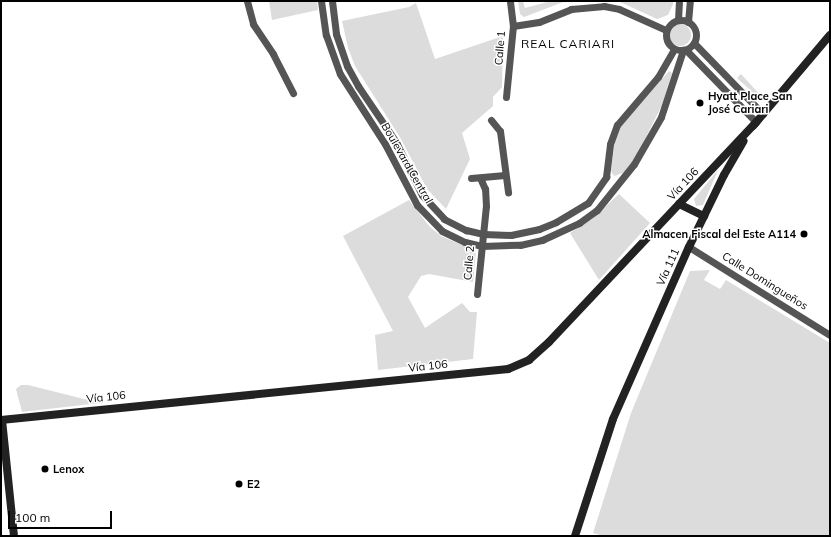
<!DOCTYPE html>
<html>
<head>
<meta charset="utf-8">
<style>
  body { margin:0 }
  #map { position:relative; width:831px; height:537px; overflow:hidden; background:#fff; font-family:Mulish,sans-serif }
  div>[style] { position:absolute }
  .green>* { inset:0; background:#dcdcdc }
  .round { border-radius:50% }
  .street>* { height:7px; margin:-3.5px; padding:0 3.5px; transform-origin:3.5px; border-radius:3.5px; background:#555 }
  .street>.ring { margin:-3.5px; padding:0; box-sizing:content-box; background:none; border:7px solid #555; border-radius:50% }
  .secondary>* { height:8px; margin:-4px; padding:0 4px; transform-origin:4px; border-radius:4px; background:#222 }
  .dots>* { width:11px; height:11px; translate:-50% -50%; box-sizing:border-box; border:2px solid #fff; border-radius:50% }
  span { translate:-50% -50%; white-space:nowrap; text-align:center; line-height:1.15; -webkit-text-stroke:3px #fff; paint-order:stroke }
  .street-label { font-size:11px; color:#000 }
  .poi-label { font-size:11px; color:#000; font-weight:700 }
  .left { translate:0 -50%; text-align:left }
  .right { translate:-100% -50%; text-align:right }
  .neighbourhood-label { font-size:12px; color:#000; letter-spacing:1px }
  .frame { position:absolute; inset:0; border:2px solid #000; pointer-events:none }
  .scale { position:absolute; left:8px; top:511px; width:104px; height:18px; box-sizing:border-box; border:2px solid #000; border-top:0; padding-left:5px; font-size:12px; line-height:14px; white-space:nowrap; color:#000; -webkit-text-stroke:3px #fff; paint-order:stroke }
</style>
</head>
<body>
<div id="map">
  <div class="green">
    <div style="clip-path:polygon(269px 1px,317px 1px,318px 10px,272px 20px)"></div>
    <div style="clip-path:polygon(518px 1px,523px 1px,525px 8px,551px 1px,566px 1px,524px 17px,520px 14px)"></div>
    <div style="clip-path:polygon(618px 1px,673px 1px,673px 4px,668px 15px,657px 19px)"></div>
    <div style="clip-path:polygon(416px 3px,435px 59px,503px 36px,502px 87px,493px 97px,493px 106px,462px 133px,470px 159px,446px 209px,427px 189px,401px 139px,355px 66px,348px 48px,342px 21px,409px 7px)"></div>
    <div class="round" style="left:669px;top:24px;width:22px;height:22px"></div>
    <div style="clip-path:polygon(669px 71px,672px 73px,662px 105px,635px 159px,623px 173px,614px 176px,611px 171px,615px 140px,620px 126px)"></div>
    <div style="clip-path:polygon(741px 74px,763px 98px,761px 100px,737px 78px)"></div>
    <div style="clip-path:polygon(718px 170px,703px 205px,696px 206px,694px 199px)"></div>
    <div style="clip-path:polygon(619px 194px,650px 223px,599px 280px,570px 233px,592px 219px)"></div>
    <div style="clip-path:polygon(409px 200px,430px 227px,441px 236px,476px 251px,473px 282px,429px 274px,421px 276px,408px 297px,425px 328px,462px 303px,470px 312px,477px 312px,473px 359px,378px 370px,375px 335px,393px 331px,343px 236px)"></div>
    <div style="clip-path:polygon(710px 270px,704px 280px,720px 289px,726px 280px,830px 343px,830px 536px,603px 536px,593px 533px,631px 413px,690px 271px)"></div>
    <div style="clip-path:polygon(21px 385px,28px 385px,100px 403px,22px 412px,16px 389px)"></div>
  </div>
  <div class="street">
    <div style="left:247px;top:1px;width:24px;rotate:75deg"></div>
    <div style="left:253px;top:24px;width:36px;rotate:56deg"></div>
    <div style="left:273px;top:54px;width:44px;rotate:62.9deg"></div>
    <div style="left:321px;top:1px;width:34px;rotate:82deg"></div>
    <div style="left:326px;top:35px;width:41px;rotate:70.3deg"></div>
    <div style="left:340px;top:74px;width:83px;rotate:57.3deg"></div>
    <div style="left:385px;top:144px;width:69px;rotate:62.3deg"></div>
    <div style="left:417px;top:205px;width:36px;rotate:46deg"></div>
    <div style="left:442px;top:231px;width:25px;rotate:26deg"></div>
    <div style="left:465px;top:242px;width:17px;rotate:13deg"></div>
    <div style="left:482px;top:246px;width:38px;rotate:-2deg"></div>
    <div style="left:520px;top:245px;width:23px;rotate:-13deg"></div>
    <div style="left:542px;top:240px;width:41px;rotate:-24.7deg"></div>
    <div style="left:579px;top:223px;width:22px;rotate:-36deg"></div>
    <div style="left:597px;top:210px;width:59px;rotate:-51.2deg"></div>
    <div style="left:634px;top:164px;width:54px;rotate:-60.1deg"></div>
    <div style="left:661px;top:117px;width:71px;rotate:-71.8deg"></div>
    <div style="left:332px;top:1px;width:33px;rotate:83deg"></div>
    <div style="left:336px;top:34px;width:34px;rotate:71deg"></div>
    <div style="left:347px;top:66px;width:23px;rotate:61deg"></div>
    <div style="left:358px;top:86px;width:68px;rotate:55.8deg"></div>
    <div style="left:396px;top:142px;width:59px;rotate:63.9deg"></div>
    <div style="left:422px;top:195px;width:33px;rotate:47deg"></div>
    <div style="left:444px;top:219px;width:25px;rotate:27deg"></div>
    <div style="left:466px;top:230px;width:17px;rotate:13deg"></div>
    <div style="left:483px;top:234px;width:28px;rotate:2deg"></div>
    <div style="left:511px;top:235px;width:29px;rotate:-12deg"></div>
    <div style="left:539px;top:229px;width:18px;rotate:-22deg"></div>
    <div style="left:556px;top:222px;width:37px;rotate:-31deg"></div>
    <div style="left:588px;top:203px;width:32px;rotate:-55deg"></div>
    <div style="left:606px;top:177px;width:33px;rotate:-83deg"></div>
    <div style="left:610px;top:144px;width:20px;rotate:-70deg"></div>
    <div style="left:617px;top:125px;width:63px;rotate:-49.5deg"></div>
    <div style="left:658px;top:77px;width:32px;rotate:-60deg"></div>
    <div class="ring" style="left:666px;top:20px;width:23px;height:23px"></div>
    <div style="left:678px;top:20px;width:19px;rotate:-87deg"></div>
    <div style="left:688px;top:22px;width:21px;rotate:-85deg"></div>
    <div style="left:513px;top:26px;width:26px;rotate:-9deg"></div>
    <div style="left:539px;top:22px;width:35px;rotate:-22deg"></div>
    <div style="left:571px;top:9px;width:33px;rotate:-5deg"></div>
    <div style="left:604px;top:6px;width:15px;rotate:11deg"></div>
    <div style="left:619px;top:9px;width:51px;rotate:24.1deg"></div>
    <div style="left:694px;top:43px;width:99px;rotate:45.8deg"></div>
    <div style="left:686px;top:50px;width:100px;rotate:45.8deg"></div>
    <div style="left:506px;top:97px;width:71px;rotate:-84.4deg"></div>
    <div style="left:513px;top:26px;width:25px;rotate:-97deg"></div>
    <div style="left:491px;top:120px;width:14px;rotate:51deg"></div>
    <div style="left:500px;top:131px;width:62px;rotate:82.5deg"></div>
    <div style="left:471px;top:178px;width:34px;rotate:-5deg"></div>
    <div style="left:689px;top:247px;width:166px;rotate:32deg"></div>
    <div style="left:477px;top:294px;width:88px;rotate:-84.2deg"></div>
    <div style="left:486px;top:206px;width:17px;rotate:-93deg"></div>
    <div style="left:485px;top:189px;width:12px;rotate:-114deg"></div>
  </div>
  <div class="secondary">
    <div style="left:753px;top:126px;width:119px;rotate:-49.8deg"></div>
    <div style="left:679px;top:204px;width:28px;rotate:26deg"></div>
    <div style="left:1px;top:420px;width:510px;rotate:-5.74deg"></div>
    <div style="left:508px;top:369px;width:23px;rotate:-23deg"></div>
    <div style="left:529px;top:360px;width:27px;rotate:-42deg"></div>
    <div style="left:549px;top:342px;width:302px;rotate:-46.7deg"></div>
    <div style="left:2px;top:420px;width:117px;rotate:84.1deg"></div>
    <div style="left:575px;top:536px;width:123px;rotate:-72deg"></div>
    <div style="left:613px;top:419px;width:188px;rotate:-66.2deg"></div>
    <div style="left:689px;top:247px;width:80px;rotate:-64.1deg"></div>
    <div style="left:724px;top:175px;width:39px;rotate:-60deg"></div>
  </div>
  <div class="dots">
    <div style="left:700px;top:103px;background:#000"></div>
    <div style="left:804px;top:234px;background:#000"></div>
    <div style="left:45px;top:469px;background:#000"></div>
    <div style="left:239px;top:484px;background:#000"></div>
  </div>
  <div class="street-label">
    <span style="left:500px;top:48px;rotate:-85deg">Calle 1</span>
    <span style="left:407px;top:163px;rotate:60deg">Boulevard Central</span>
    <span style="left:683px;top:184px;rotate:-47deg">Vía 106</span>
    <span style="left:469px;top:263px;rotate:-85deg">Calle 2</span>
    <span style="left:668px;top:267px;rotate:-66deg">Vía 111</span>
    <span style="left:765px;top:281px;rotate:32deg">Calle Domingueños</span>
    <span style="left:428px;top:366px;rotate:-6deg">Vía 106</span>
    <span style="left:106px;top:397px;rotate:-6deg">Vía 106</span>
  </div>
  <div class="poi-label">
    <span class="left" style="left:708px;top:103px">Hyatt Place San<br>José Cariari</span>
    <span class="right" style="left:796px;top:234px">Almacen Fiscal del Este A114</span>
    <span class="left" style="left:53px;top:469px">Lenox</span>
    <span class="left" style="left:247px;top:484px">E2</span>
  </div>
  <div class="neighbourhood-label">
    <span style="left:568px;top:44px">REAL CARIARI</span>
  </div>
  <div class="frame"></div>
  <div class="scale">100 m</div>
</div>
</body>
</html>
